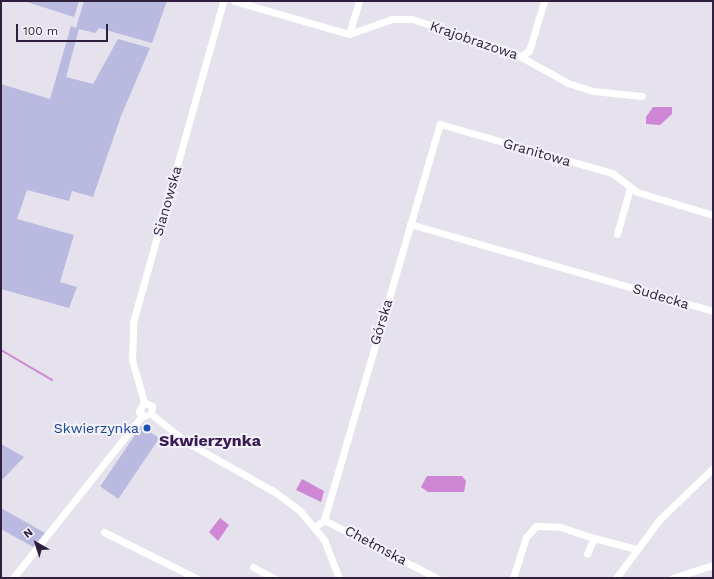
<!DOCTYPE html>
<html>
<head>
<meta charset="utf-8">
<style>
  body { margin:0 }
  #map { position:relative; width:714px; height:579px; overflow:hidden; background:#e5e1ed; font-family:"Work Sans",sans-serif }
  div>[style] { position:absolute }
  .green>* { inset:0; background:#bab9df; transform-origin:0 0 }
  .water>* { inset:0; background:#cf86d5 }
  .stream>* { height:2px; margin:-1px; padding:0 1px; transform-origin:1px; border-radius:1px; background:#cf86d5 }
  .minor>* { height:7px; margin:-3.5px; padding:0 3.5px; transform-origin:3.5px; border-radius:3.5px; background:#fff }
  .dots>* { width:11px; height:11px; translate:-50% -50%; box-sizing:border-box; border:2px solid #f4f2f9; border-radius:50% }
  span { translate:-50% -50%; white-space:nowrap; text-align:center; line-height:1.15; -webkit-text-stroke:4px #f4f2f9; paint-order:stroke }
  .street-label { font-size:14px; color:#2f213e }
  .transit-label { font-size:14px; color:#164399 }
  .right { translate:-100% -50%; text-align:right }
  .quarter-label { font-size:16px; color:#381b52; font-weight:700 }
  .frame { position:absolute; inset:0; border:2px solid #2f213e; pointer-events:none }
  .north { position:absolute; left:16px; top:523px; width:40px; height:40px; -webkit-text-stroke:3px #f4f2f9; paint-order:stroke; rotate:321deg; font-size:11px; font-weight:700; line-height:16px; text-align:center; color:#2f213e }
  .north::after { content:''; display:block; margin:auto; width:14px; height:18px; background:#2f213e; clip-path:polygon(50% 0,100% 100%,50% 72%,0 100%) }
  .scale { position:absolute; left:16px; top:24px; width:92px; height:18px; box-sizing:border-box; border:2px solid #2f213e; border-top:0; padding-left:5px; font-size:12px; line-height:14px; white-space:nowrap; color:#2f213e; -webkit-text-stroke:3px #f4f2f9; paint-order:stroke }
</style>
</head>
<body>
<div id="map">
  <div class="green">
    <div style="clip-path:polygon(24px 1px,79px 1px,74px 17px)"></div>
    <div style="clip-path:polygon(84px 1px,167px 1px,152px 43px,99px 28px,95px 33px,79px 29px,66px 77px,93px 84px,118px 39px,150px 48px,121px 116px,93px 197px,72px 191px,69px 201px,27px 190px,17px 219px,74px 235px,60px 282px,77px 287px,69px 308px,1px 289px,1px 84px,50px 99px,71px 26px,76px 28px)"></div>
    <div style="left:141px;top:426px;width:22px;height:73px;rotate:34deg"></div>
    <div style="clip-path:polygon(1px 444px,24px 457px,1px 481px)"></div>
    <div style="clip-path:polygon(1px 508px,45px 533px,33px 547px,1px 529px)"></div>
  </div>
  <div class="water">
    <div style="clip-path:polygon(653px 107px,672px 107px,672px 114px,660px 125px,646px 124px,646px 117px)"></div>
    <div style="clip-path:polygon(427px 476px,462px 476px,466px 481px,464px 492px,428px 492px,421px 487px)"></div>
    <div style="clip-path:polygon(302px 479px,324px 491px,321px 502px,296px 490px)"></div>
    <div style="clip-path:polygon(220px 518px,229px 525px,218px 541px,209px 532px)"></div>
  </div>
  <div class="stream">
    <div style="left:1px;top:350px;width:59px;rotate:30.5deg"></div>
  </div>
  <div class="minor">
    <div style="left:234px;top:1px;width:120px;rotate:16deg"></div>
    <div style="left:349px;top:34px;width:46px;rotate:-19.2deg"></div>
    <div style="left:392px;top:19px;width:20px"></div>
    <div style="left:412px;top:19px;width:105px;rotate:18.3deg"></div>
    <div style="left:512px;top:52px;width:64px;rotate:29deg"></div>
    <div style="left:568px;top:83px;width:26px;rotate:18deg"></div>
    <div style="left:593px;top:91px;width:49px;rotate:5.8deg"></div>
    <div style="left:349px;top:34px;width:34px;rotate:-73deg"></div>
    <div style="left:521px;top:56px;width:9px;rotate:-32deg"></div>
    <div style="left:529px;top:51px;width:52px;rotate:-73.3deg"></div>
    <div style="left:410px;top:224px;width:315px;rotate:16deg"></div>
    <div style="left:617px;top:234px;width:48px;rotate:-74.2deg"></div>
    <div style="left:144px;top:402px;width:44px;rotate:-105.9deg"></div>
    <div style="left:132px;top:360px;width:38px;rotate:-88deg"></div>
    <div style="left:133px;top:322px;width:333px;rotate:-74.3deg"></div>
    <div style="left:144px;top:402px;width:11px;rotate:117deg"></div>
    <div style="left:139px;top:412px;width:7px;rotate:34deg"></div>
    <div style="left:144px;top:402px;width:9px;rotate:27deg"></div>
    <div style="left:152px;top:406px;width:8px;rotate:97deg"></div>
    <div style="left:151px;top:414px;width:47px;rotate:38.1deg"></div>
    <div style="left:188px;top:443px;width:100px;rotate:29.4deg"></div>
    <div style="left:275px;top:492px;width:31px;rotate:37deg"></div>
    <div style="left:300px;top:511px;width:38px;rotate:50deg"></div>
    <div style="left:324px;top:540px;width:41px;rotate:68.5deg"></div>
    <div style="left:324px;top:520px;width:413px;rotate:-73.7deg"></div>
    <div style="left:440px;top:124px;width:179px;rotate:15.9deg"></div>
    <div style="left:612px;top:173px;width:31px;rotate:37deg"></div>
    <div style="left:637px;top:192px;width:79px;rotate:16.8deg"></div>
    <div style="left:315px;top:527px;width:11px;rotate:-38deg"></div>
    <div style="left:324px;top:520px;width:127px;rotate:27.2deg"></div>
    <div style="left:104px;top:532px;width:103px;rotate:26.6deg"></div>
    <div style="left:594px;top:538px;width:43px;rotate:14.7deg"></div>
    <div style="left:253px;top:567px;width:24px;rotate:28deg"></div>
    <div style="left:13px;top:578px;width:207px;rotate:-51.5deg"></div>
    <div style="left:513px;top:578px;width:43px;rotate:-72.4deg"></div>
    <div style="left:526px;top:537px;width:15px;rotate:-48deg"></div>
    <div style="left:536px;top:526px;width:24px;rotate:2deg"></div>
    <div style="left:560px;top:527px;width:36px;rotate:18deg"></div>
    <div style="left:594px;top:538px;width:17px;rotate:114deg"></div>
    <div style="left:616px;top:578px;width:74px;rotate:-53.3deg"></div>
    <div style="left:660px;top:519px;width:74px;rotate:-43.9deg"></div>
    <div style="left:672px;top:578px;width:43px;rotate:-17.6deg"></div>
  </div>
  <div class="dots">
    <div style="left:147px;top:428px;background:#1a4fb4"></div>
  </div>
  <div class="street-label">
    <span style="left:474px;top:40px;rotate:19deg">Krajobrazowa</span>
    <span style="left:537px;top:152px;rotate:16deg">Granitowa</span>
    <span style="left:167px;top:201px;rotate:-74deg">Sianowska</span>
    <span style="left:661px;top:296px;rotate:17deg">Sudecka</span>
    <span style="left:381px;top:322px;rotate:-73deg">Górska</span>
    <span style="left:376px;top:545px;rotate:28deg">Chełmska</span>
  </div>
  <div class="transit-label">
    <span class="right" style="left:139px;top:428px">Skwierzynka</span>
  </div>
  <div class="quarter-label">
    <span style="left:210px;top:441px">Skwierzynka</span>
  </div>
  <div class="frame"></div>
  <div class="north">N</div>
  <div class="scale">100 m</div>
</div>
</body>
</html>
